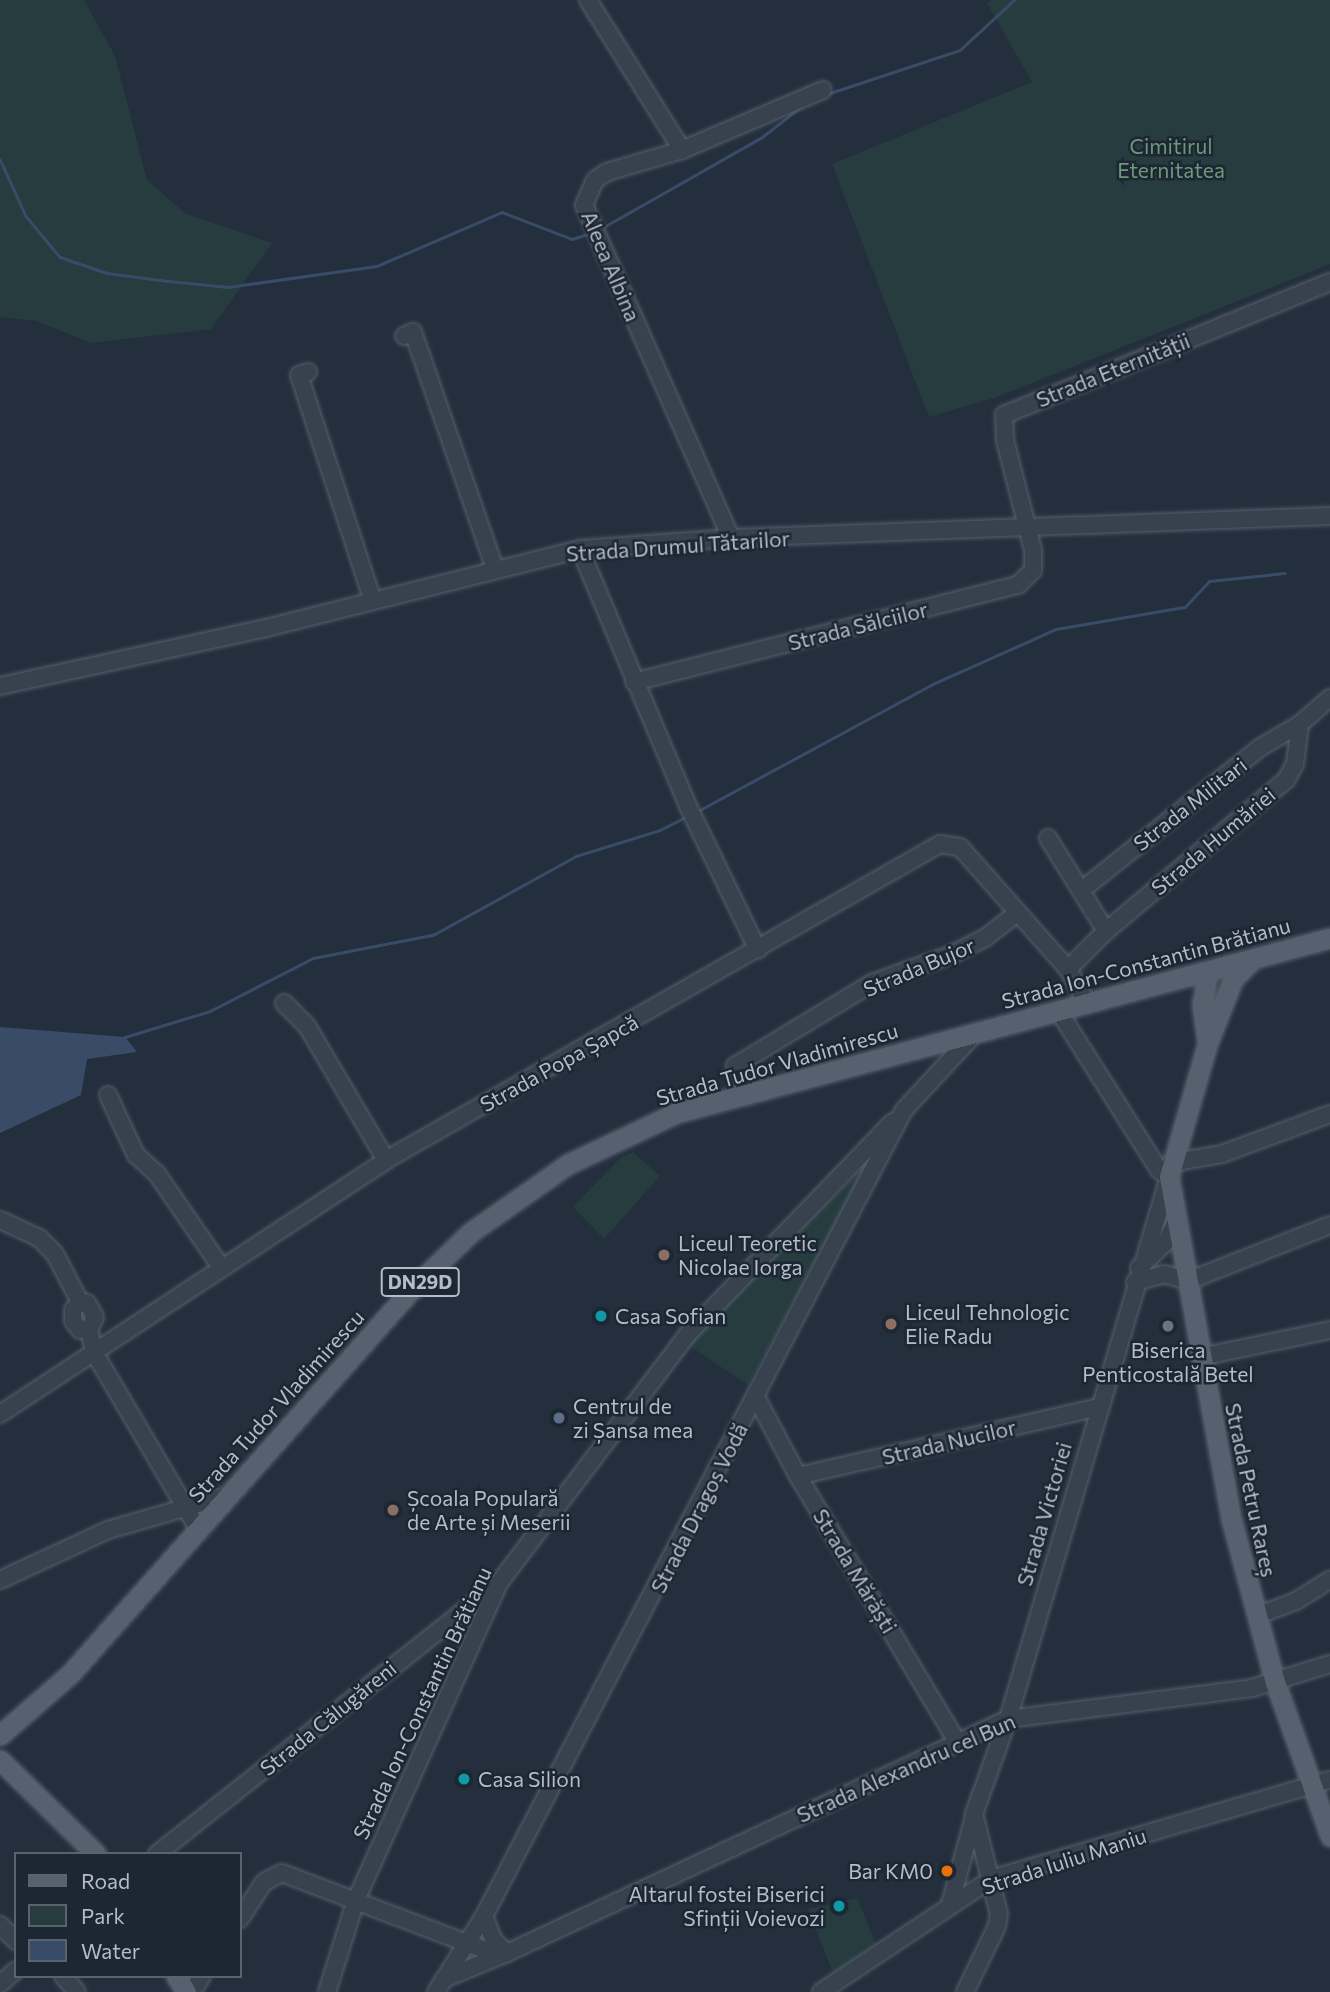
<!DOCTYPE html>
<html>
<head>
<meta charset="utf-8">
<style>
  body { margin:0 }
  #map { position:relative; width:1330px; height:1992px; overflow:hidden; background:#242f3e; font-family:Commissioner,sans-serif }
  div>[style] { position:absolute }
  .green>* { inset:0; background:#263c3f }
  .water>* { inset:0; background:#394c67 }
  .stream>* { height:2.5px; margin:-1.25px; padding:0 1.25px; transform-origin:1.25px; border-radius:1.25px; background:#394c67 }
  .roads { filter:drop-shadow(0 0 2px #565f6c) drop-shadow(0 0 2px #565f6c) }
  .minor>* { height:16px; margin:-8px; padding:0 8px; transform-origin:8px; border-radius:8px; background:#38414e }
  .major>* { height:19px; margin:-9.5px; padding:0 9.5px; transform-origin:9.5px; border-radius:9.5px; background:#56606e }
  .dots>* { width:19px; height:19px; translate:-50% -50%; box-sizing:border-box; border:4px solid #1d2633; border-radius:50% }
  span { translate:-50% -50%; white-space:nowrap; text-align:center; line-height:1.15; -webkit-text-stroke:5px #1d2633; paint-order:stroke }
  .shield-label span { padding:2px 5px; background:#1d2633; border:2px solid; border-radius:5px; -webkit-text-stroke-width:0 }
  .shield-label { font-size:19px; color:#b4bcc9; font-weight:700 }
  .park-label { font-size:21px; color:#6b9a76 }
  .street-label { font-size:21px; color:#b4bcc9 }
  .poi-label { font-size:21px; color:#b4bcc9 }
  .left { translate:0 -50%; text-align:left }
  .right { translate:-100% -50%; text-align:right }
  .legend { position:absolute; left:14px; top:1852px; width:228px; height:126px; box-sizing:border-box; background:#1d2633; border:2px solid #59626f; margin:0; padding:9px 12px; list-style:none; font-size:21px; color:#b4bcc9 }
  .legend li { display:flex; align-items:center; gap:14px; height:35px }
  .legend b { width:35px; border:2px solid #59626f }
</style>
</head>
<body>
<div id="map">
  <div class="green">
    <div style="clip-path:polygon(0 0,84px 0,115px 56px,147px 180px,186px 214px,272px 243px,211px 329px,91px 343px,37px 321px,0 317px)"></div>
    <div style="clip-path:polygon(992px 0,1330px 0,1330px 264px,994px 398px,929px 417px,832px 164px,1032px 82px,987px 3px)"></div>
    <div style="clip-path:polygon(633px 1152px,660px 1176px,604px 1239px,573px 1207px,621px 1157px)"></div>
    <div style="clip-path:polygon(870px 1160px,748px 1385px,688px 1345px)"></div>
    <div style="clip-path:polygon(857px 1898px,876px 1944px,833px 1973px,808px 1909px)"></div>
  </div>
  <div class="water">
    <div style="clip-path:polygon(0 1027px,125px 1037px,137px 1052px,87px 1059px,81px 1095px,0 1133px)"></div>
  </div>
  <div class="stream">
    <div style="left:827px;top:94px;width:140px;rotate:-18.3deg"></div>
    <div style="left:960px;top:50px;width:74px;rotate:-42.8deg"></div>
    <div style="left:0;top:159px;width:63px;rotate:65.5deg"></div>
    <div style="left:26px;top:216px;width:53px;rotate:50.3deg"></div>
    <div style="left:60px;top:257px;width:50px;rotate:18.8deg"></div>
    <div style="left:107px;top:273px;width:63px;rotate:7.4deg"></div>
    <div style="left:169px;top:281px;width:59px;rotate:5.8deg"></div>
    <div style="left:228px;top:287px;width:150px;rotate:-8deg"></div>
    <div style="left:377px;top:266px;width:136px;rotate:-23.4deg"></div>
    <div style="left:502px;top:212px;width:75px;rotate:21.1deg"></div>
    <div style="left:572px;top:239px;width:19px;rotate:-18deg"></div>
    <div style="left:602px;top:228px;width:184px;rotate:-29.6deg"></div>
    <div style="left:762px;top:137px;width:51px;rotate:-37.8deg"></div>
    <div style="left:698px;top:811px;width:267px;rotate:-28.4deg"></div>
    <div style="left:933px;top:684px;width:135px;rotate:-24.1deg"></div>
    <div style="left:1056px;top:629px;width:131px;rotate:-9.7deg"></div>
    <div style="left:1185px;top:607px;width:35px;rotate:-47deg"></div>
    <div style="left:1209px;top:581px;width:76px;rotate:-6deg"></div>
    <div style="left:125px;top:1037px;width:89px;rotate:-17deg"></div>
    <div style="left:210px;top:1011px;width:116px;rotate:-27.2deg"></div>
    <div style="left:313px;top:958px;width:122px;rotate:-10.9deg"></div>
    <div style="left:433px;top:935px;width:163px;rotate:-28.9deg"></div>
    <div style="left:576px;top:856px;width:88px;rotate:-17.2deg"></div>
    <div style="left:660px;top:830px;width:29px;rotate:-27deg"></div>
  </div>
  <div class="roads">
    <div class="minor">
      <div style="left:588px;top:0;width:177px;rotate:57.9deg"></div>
      <div style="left:404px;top:336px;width:10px;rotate:-24deg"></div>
      <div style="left:413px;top:332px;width:251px;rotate:70.9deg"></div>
      <div style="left:308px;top:372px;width:9px;rotate:162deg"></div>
      <div style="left:299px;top:375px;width:236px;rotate:71.9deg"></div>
      <div style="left:731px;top:538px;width:364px;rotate:-113.8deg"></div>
      <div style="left:584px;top:205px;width:27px;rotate:-66deg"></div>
      <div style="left:595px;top:180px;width:14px;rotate:-34deg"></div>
      <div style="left:607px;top:172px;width:78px;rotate:-16.3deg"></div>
      <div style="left:682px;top:150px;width:153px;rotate:-23.1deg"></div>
      <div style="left:580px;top:549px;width:277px;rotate:67.2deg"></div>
      <div style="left:687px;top:804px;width:162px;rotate:64.1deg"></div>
      <div style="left:634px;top:682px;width:396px;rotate:-14.2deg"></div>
      <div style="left:1018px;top:585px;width:21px;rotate:-45deg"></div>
      <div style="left:1033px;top:570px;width:20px;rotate:-90deg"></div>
      <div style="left:1033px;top:550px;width:114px;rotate:-104.3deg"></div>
      <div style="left:1005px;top:440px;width:25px;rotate:-92deg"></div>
      <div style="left:1004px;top:415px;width:352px;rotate:-22.2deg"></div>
      <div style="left:0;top:686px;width:272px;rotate:-12.3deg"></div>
      <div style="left:266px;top:628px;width:324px;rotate:-14.1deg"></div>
      <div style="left:580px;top:549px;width:151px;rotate:-4.2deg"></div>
      <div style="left:731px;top:538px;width:599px;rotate:-2.1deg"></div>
      <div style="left:1048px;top:838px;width:110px;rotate:58.1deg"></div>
      <div style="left:1083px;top:889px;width:228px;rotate:-38.6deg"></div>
      <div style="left:1261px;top:747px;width:45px;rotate:-30.5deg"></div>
      <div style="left:1068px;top:969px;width:54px;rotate:-45deg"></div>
      <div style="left:1106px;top:931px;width:235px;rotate:-40deg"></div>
      <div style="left:1286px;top:780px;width:18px;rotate:-61deg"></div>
      <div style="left:1295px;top:764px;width:40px;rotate:-82.9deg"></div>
      <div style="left:1300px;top:724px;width:40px;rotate:-41deg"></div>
      <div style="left:284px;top:1003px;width:33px;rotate:45deg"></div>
      <div style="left:307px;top:1026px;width:156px;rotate:59.5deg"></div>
      <div style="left:748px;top:1093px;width:30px;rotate:-116deg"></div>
      <div style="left:735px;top:1066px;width:160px;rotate:-31.2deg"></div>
      <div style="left:872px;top:983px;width:86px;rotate:-19.7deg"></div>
      <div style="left:953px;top:954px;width:36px;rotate:-27deg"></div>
      <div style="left:985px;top:938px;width:41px;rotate:-38deg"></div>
      <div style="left:108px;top:1095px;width:66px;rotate:65deg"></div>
      <div style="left:136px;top:1155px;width:28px;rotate:42deg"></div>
      <div style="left:157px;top:1174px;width:113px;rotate:55.5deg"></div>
      <div style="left:1171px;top:1163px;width:52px;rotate:-10deg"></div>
      <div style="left:1222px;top:1154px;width:115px;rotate:-20.3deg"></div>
      <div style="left:0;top:1220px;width:43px;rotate:24.8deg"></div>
      <div style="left:39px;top:1238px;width:23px;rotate:45deg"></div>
      <div style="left:55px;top:1254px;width:54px;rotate:62.5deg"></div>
      <div style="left:80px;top:1302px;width:11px;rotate:131deg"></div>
      <div style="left:73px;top:1310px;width:11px;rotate:90deg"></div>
      <div style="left:73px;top:1321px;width:11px;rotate:52deg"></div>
      <div style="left:80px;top:1330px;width:9px"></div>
      <div style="left:89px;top:1330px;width:25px;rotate:76deg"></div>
      <div style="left:95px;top:1354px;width:203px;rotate:59.5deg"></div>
      <div style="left:1139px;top:1268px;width:36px;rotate:-44deg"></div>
      <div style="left:1165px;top:1243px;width:24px;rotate:-62deg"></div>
      <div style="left:1135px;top:1282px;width:30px;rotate:-15deg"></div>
      <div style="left:1164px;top:1274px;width:25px;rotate:16deg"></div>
      <div style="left:1188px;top:1281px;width:153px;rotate:-21.5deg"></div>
      <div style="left:80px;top:1302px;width:7px;rotate:8deg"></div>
      <div style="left:87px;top:1303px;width:16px;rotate:60deg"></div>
      <div style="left:95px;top:1317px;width:14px;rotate:115deg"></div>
      <div style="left:1200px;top:1357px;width:133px;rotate:-11.7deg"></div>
      <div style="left:756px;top:1397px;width:89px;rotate:62deg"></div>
      <div style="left:798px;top:1476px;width:311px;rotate:59.1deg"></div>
      <div style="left:0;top:1414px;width:462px;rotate:-33.3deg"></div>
      <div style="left:386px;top:1160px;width:638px;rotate:-29.7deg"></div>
      <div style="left:940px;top:844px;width:20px;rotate:9deg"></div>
      <div style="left:960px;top:847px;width:163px;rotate:48.5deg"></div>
      <div style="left:1068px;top:969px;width:38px;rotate:61deg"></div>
      <div style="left:798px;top:1476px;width:309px;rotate:-12.9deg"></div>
      <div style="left:0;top:1580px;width:119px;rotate:-24.8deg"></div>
      <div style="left:108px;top:1530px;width:123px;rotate:-16.1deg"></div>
      <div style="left:1256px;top:1616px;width:43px;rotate:-20.6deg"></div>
      <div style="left:1296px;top:1601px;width:40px;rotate:-32deg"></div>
      <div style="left:157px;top:1854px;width:435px;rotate:-38.4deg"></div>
      <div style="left:951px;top:1901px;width:87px;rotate:-74.7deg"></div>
      <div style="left:240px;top:1919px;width:44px;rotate:-57deg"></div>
      <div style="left:264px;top:1882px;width:20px;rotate:-27deg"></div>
      <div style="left:282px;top:1873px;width:219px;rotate:20.8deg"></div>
      <div style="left:487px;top:1951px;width:20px;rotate:6deg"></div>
      <div style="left:507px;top:1953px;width:553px;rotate:-25.04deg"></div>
      <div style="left:1008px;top:1719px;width:246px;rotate:-7.2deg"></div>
      <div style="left:1252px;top:1688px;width:82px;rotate:-17.1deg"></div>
      <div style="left:0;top:1925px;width:23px;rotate:45deg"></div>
      <div style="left:63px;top:1976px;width:21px;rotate:49deg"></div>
      <div style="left:446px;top:1978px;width:66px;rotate:-22.3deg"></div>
      <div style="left:507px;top:1953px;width:18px;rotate:-137deg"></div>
      <div style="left:494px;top:1941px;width:27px;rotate:-112deg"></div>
      <div style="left:0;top:1984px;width:21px;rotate:-41deg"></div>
      <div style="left:192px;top:1992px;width:19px;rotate:-58deg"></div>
      <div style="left:327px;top:1992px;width:96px;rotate:-72.5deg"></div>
      <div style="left:356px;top:1900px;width:348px;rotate:-65.7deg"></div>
      <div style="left:499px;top:1583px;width:311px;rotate:-52.8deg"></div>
      <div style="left:687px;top:1335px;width:296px;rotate:-46deg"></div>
      <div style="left:436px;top:1992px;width:90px;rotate:-57.7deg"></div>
      <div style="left:484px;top:1916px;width:909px;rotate:-62.48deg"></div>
      <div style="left:904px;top:1110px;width:105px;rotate:-47.3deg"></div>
      <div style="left:821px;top:1992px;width:204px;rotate:-33.6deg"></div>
      <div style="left:991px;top:1879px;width:353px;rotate:-16.3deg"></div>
      <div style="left:965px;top:1992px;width:73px;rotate:-64.1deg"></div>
      <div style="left:997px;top:1926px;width:12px;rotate:-81deg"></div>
      <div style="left:999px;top:1914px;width:103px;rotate:-104deg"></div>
      <div style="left:974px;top:1814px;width:101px;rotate:-70.3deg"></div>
      <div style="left:1008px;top:1719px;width:565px;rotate:-73.46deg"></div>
      <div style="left:1169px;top:1177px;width:12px;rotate:-145deg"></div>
      <div style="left:1159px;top:1170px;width:189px;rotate:-122.3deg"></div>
    </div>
    <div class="major">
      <div style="left:1250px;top:962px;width:24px;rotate:135deg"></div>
      <div style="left:1233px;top:979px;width:71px;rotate:111.5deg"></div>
      <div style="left:1207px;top:1045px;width:137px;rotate:106.1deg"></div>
      <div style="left:1169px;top:1177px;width:351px;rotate:79.7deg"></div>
      <div style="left:1232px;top:1522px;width:166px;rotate:75deg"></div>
      <div style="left:1275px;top:1682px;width:164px;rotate:70.3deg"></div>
      <div style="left:1207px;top:1041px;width:37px;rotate:-98deg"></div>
      <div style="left:1202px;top:1004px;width:33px;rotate:-79deg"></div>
      <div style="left:0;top:1735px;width:93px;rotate:-41.1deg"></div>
      <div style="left:70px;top:1674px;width:511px;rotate:-48.41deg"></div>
      <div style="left:409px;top:1292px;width:86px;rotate:-44.1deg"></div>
      <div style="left:471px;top:1232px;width:118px;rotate:-35deg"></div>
      <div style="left:568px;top:1164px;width:119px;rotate:-25.3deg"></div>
      <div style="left:676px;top:1113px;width:677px;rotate:-14.98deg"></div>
      <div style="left:0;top:1760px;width:134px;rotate:44.4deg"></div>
      <div style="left:176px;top:1976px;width:19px;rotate:58deg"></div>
    </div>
  </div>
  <div class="dots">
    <div style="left:664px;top:1255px;background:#8d6e63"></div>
    <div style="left:601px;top:1316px;background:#0f9aa8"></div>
    <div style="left:891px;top:1324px;background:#8d6e63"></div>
    <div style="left:1168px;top:1326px;background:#6b7280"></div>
    <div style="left:559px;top:1418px;background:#5c6f8a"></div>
    <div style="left:393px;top:1510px;background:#8d6e63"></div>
    <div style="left:464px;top:1779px;background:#0f9aa8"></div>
    <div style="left:947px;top:1871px;background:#e8710a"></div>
    <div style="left:839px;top:1906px;background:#0f9aa8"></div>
  </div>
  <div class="shield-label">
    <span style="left:420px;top:1282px">DN29D</span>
  </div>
  <div class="park-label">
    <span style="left:1171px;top:158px">Cimitirul<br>Eternitatea</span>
  </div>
  <div class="street-label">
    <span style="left:611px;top:266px;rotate:67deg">Aleea Albina</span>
    <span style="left:1113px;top:370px;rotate:-22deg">Strada Eternității</span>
    <span style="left:678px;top:546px;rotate:-4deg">Strada Drumul Tătarilor</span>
    <span style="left:858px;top:626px;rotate:-14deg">Strada Sălciilor</span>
    <span style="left:1190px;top:804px;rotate:-38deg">Strada Militari</span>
    <span style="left:1213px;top:841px;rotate:-40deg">Strada Humăriei</span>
    <span style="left:1146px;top:963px;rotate:-15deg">Strada Ion-Constantin Brătianu</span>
    <span style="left:919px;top:967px;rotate:-23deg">Strada Bujor</span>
    <span style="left:559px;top:1063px;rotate:-29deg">Strada Popa Șapcă</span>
    <span style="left:777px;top:1064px;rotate:-16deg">Strada Tudor Vladimirescu</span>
    <span style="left:276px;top:1406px;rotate:-48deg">Strada Tudor Vladimirescu</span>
    <span style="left:949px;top:1442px;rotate:-13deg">Strada Nucilor</span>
    <span style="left:1251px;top:1490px;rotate:78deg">Strada Petru Rareș</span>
    <span style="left:699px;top:1508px;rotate:-63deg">Strada Dragoș Vodă</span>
    <span style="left:1044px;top:1514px;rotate:-74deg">Strada Victoriei</span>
    <span style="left:855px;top:1571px;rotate:59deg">Strada Mărăști</span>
    <span style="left:422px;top:1703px;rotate:-65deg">Strada Ion-Constantin Brătianu</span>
    <span style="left:328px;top:1718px;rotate:-39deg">Strada Călugăreni</span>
    <span style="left:906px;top:1768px;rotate:-24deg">Strada Alexandru cel Bun</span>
    <span style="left:1064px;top:1861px;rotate:-18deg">Strada Iuliu Maniu</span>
  </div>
  <div class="poi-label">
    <span class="left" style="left:678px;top:1255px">Liceul Teoretic<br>Nicolae Iorga</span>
    <span class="left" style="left:905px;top:1324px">Liceul Tehnologic<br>Elie Radu</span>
    <span class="left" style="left:615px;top:1316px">Casa Sofian</span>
    <span style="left:1168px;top:1362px">Biserica<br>Penticostală Betel</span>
    <span class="left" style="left:573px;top:1418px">Centrul de<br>zi Șansa mea</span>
    <span class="left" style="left:407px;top:1510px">Școala Populară<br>de Arte și Meserii</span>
    <span class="left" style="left:478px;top:1779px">Casa Silion</span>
    <span class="right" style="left:933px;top:1871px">Bar KM0</span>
    <span class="right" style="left:825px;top:1906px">Altarul fostei Biserici<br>Sfinții Voievozi</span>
  </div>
  <ul class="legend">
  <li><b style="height:9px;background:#56606e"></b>Road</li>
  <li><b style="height:19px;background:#263c3f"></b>Park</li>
  <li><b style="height:19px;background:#394c67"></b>Water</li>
  </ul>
</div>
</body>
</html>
